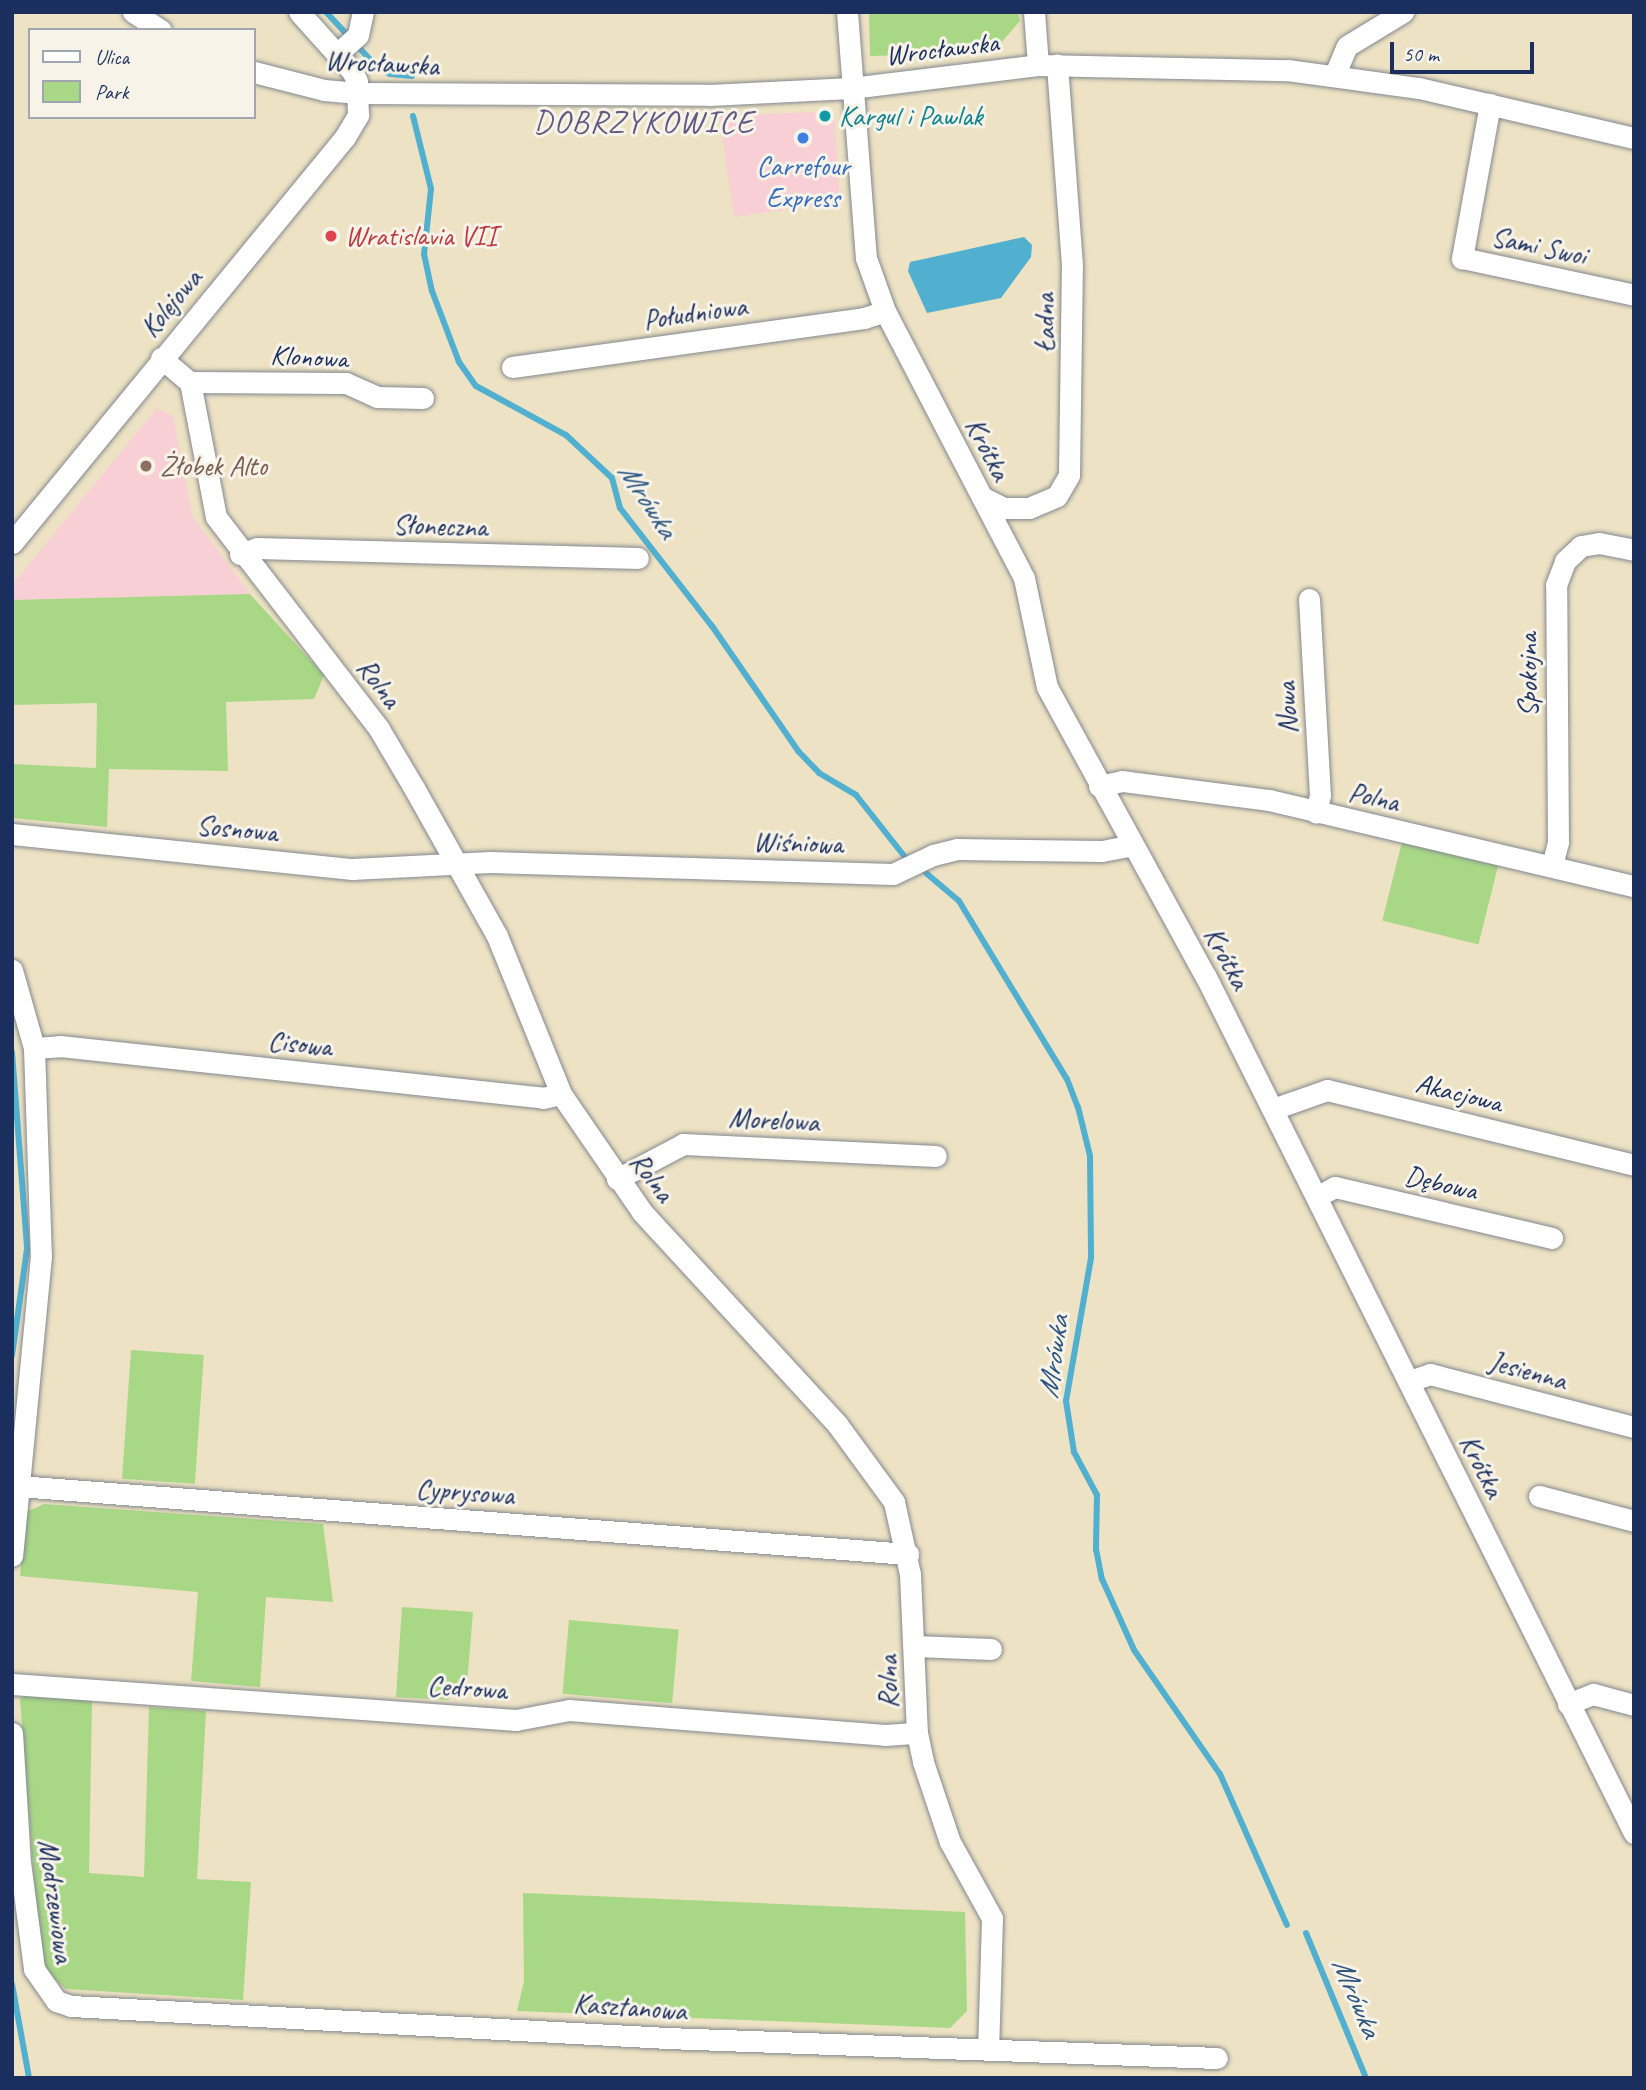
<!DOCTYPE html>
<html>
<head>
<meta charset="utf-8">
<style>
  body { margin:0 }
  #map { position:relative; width:1646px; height:2090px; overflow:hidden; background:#ede2c3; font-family:Caveat,sans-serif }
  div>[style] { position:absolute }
  .built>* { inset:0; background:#f7cfd4 }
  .green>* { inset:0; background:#a8d886; transform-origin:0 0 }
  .water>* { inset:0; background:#51afcf }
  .stream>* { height:6px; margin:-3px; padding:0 3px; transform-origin:3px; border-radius:3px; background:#51afcf }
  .roads { filter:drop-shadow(0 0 2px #848890) drop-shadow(0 0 2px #848890) }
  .minor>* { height:21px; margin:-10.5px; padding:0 10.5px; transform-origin:10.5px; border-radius:10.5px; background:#fff }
  .dots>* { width:19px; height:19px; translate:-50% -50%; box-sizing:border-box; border:4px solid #f7f3e8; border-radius:50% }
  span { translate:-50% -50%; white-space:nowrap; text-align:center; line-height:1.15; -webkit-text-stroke:6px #f7f3e8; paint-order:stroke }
  .street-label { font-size:28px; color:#1b2f5e }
  .culture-label { font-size:28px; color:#0d838f }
  .left { translate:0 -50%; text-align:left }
  .shop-label { font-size:28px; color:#366cbe }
  .health-label { font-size:28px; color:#be3a42 }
  .education-label { font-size:28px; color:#785e54 }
  .water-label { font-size:30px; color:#2b5580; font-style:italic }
  .quarter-label { font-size:32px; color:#615982; letter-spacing:2px }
  .frame { position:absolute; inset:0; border:14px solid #1b2f5e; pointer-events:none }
  .legend { position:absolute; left:28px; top:28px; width:228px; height:91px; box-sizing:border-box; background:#f7f3e8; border:2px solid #9fa5b1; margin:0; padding:9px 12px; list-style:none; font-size:21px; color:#1b2f5e }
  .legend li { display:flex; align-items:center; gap:14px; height:35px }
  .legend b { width:35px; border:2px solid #9fa5b1 }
  .scale { position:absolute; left:1390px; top:42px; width:144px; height:32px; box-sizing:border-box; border:4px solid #1b2f5e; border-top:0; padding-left:9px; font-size:21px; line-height:24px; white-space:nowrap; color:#1b2f5e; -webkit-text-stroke:5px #f7f3e8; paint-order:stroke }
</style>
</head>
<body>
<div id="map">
  <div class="built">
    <div style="clip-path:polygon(834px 111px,840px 202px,734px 217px,719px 116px)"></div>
    <div style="clip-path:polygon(157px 408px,173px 416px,192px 516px,250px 594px,12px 600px,12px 585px)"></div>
  </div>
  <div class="green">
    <div style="clip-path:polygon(869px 12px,1018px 12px,1020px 21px,992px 53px,870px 56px)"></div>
    <div style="clip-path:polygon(250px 594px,324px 675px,314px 699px,226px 702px,228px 771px,109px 769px,107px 827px,12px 818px,12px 764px,96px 768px,97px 703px,12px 705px,12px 600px)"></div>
    <div style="left:1402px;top:842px;width:99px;height:81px;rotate:14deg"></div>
    <div style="left:131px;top:1350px;width:73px;height:129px;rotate:4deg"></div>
    <div style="clip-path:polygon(44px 1504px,323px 1524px,333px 1602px,266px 1597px,260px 1687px,191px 1681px,198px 1592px,20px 1576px,26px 1512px)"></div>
    <div style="clip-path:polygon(402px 1607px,473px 1612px,467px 1684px,450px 1684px,449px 1700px,396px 1697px)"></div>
    <div style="left:569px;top:1620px;width:110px;height:74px;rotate:5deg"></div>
    <div style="clip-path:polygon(30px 1692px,89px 1695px,92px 1703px,89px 1873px,144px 1877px,149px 1707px,206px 1711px,197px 1879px,251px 1882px,243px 2000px,66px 1989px,41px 1968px,20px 1699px)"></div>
    <div style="clip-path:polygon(523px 1893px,965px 1912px,967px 2011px,950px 2028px,517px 2011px,524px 1981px)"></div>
  </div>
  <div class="water">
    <div style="clip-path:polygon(1024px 237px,1032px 245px,1031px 257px,1001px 298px,927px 313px,908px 271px,910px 262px)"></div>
  </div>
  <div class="stream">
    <div style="left:326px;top:12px;width:75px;rotate:47.2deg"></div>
    <div style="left:377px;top:67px;width:15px;rotate:28deg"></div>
    <div style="left:390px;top:74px;width:22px;rotate:5deg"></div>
    <div style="left:413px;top:116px;width:75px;rotate:76.1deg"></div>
    <div style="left:431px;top:189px;width:65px;rotate:96.1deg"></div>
    <div style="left:424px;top:254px;width:38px;rotate:78deg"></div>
    <div style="left:432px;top:291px;width:76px;rotate:69.2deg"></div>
    <div style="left:459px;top:362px;width:29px;rotate:55deg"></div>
    <div style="left:476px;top:386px;width:102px;rotate:28.6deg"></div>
    <div style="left:566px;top:435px;width:63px;rotate:43.1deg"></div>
    <div style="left:612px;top:478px;width:31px;rotate:75deg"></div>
    <div style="left:620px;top:508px;width:150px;rotate:52.1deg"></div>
    <div style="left:712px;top:626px;width:153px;rotate:55.4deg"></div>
    <div style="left:799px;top:752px;width:29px;rotate:46deg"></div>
    <div style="left:819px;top:773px;width:43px;rotate:30.7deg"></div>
    <div style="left:856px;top:795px;width:79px;rotate:51.7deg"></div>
    <div style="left:926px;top:873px;width:43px;rotate:40.3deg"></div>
    <div style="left:959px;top:901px;width:208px;rotate:58.8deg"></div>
    <div style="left:1067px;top:1079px;width:30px;rotate:69deg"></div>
    <div style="left:1078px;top:1107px;width:50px;rotate:76.2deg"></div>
    <div style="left:1090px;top:1156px;width:102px;rotate:89.4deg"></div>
    <div style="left:1091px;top:1258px;width:145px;rotate:99.9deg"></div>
    <div style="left:1066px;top:1401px;width:52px;rotate:81.1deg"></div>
    <div style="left:1074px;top:1452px;width:49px;rotate:61.9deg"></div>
    <div style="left:1097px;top:1495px;width:54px;rotate:91.1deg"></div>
    <div style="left:1096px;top:1549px;width:31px;rotate:79deg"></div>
    <div style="left:1102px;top:1579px;width:78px;rotate:65.7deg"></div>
    <div style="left:1134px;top:1650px;width:151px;rotate:55.3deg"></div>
    <div style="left:1220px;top:1774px;width:165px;rotate:66.1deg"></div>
    <div style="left:12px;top:1052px;width:198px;rotate:85.6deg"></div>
    <div style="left:27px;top:1249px;width:108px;rotate:98deg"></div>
    <div style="left:1306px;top:1933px;width:157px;rotate:67.5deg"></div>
    <div style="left:12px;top:1984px;width:96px;rotate:79.7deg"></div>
  </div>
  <div class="roads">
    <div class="minor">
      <div style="left:133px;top:12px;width:33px;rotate:33deg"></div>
      <div style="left:847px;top:12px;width:247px;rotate:85.6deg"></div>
      <div style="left:866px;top:258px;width:56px;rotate:70.3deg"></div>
      <div style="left:885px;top:311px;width:301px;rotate:62.5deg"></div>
      <div style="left:1024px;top:578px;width:111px;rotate:78.1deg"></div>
      <div style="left:1047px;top:687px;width:331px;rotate:61.3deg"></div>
      <div style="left:1206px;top:977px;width:957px;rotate:63.43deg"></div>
      <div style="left:1034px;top:12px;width:53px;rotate:85.7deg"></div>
      <div style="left:337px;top:54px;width:28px;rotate:-42deg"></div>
      <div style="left:358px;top:35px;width:24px;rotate:-78deg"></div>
      <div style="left:254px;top:72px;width:72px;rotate:14.4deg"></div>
      <div style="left:324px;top:90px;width:34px;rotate:5deg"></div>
      <div style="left:358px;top:93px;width:351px;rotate:0.3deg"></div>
      <div style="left:709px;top:95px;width:142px;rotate:-2.8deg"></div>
      <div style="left:851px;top:88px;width:188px;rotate:-7deg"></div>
      <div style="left:1038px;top:65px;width:249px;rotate:1.2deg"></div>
      <div style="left:1287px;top:70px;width:133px;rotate:7.8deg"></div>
      <div style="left:1419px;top:88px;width:221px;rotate:13.1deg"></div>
      <div style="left:1335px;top:74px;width:30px;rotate:-67deg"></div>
      <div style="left:1347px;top:46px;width:66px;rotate:-31.3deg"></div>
      <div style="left:1490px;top:104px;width:157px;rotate:100.3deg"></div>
      <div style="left:1462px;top:258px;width:176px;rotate:12.1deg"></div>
      <div style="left:161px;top:358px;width:38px;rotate:40deg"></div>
      <div style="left:190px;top:382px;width:137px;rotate:79.1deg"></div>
      <div style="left:216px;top:517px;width:267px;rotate:52.4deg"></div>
      <div style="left:379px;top:729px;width:69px;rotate:59.3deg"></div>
      <div style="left:414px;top:788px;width:170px;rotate:60.7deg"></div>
      <div style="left:497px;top:936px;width:170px;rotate:67.9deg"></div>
      <div style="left:561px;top:1094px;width:143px;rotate:55.5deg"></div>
      <div style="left:642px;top:1212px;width:288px;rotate:47.4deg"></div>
      <div style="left:837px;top:1424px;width:97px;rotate:53.8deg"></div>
      <div style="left:894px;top:1502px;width:74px;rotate:77.5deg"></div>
      <div style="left:910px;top:1574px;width:159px;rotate:87.5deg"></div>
      <div style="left:917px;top:1733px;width:30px;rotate:78deg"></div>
      <div style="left:923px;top:1762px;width:84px;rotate:71.4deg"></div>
      <div style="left:950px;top:1842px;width:87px;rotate:61.1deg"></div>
      <div style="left:992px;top:1918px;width:131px;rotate:91.7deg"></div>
      <div style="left:512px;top:367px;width:355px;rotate:-7.9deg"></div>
      <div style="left:864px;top:318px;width:22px;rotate:-18deg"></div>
      <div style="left:190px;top:382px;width:156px;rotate:0.4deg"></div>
      <div style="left:346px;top:383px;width:34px;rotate:24deg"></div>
      <div style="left:377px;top:397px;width:46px;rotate:1.2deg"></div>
      <div style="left:982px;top:497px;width:25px;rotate:27deg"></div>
      <div style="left:1004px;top:508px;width:25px"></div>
      <div style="left:1029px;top:508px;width:30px;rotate:-23deg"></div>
      <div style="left:1057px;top:496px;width:24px;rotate:-60deg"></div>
      <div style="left:1069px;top:475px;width:210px;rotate:-89.2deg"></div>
      <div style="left:1072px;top:265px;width:201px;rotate:-94.3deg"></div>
      <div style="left:12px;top:543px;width:525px;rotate:-50.64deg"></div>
      <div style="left:345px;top:137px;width:26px;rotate:-59deg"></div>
      <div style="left:358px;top:115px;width:34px;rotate:-92deg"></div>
      <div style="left:357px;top:81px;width:11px;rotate:-117deg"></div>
      <div style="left:352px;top:71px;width:79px;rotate:-131.9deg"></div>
      <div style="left:240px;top:554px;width:18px;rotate:-19deg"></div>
      <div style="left:257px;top:548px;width:381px;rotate:1.5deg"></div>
      <div style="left:1309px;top:599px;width:196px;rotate:86.8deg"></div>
      <div style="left:1320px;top:795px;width:18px;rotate:103deg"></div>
      <div style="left:1099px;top:786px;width:24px;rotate:-12deg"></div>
      <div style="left:1122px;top:781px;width:148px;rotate:7.4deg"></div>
      <div style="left:1269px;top:800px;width:375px;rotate:13.3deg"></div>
      <div style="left:12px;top:834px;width:342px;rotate:5.9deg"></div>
      <div style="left:352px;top:869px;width:138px;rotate:-2.9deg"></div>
      <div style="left:490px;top:862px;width:403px;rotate:1.7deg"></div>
      <div style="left:893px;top:874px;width:44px;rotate:-25.4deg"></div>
      <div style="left:933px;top:855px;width:25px;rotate:-14deg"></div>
      <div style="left:957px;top:849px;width:145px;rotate:0.8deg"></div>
      <div style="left:1102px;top:851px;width:31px;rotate:-11deg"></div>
      <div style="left:1552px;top:866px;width:25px;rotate:-76deg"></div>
      <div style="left:1558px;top:842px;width:257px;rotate:-90.4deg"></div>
      <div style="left:1556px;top:585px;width:26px;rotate:-69deg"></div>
      <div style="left:1565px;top:561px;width:22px;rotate:-43deg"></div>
      <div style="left:1581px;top:546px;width:18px;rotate:-9deg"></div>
      <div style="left:1599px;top:543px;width:36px;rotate:11deg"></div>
      <div style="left:12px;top:970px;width:81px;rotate:74.2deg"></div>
      <div style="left:34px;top:1048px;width:208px;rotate:88.1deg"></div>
      <div style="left:41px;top:1256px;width:301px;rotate:95.5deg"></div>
      <div style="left:34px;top:1048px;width:26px;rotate:-4deg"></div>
      <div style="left:60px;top:1046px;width:486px;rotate:6.1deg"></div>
      <div style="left:543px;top:1098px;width:18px;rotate:-13deg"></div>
      <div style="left:1273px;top:1109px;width:57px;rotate:-19.4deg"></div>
      <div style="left:1327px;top:1090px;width:316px;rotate:13.7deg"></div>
      <div style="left:617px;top:1179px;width:75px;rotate:-27.9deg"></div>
      <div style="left:683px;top:1144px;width:253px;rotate:2.7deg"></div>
      <div style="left:1318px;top:1196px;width:19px;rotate:-28deg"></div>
      <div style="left:1335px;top:1187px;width:223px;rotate:13.2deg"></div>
      <div style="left:1409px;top:1381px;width:22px;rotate:-18deg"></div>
      <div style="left:1430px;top:1374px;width:211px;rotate:14.6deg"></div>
      <div style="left:18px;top:1486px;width:893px;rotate:4.37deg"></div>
      <div style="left:1539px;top:1496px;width:98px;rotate:14.7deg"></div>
      <div style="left:915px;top:1646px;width:76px;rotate:2.3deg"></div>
      <div style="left:12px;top:1684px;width:505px;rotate:4.09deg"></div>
      <div style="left:516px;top:1720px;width:54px;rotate:-10.7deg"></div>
      <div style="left:569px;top:1710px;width:317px;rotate:4.5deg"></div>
      <div style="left:885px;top:1735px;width:32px;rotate:-4deg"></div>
      <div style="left:1568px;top:1704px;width:27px;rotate:-22deg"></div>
      <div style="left:1593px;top:1694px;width:42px;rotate:15deg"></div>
      <div style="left:12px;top:1733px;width:129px;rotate:86.5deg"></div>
      <div style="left:20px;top:1862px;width:108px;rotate:82.5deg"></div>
      <div style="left:34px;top:1969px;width:39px;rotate:55deg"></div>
      <div style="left:56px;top:2001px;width:16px;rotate:18deg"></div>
      <div style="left:71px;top:2006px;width:597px;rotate:3.07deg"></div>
      <div style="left:667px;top:2038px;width:550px;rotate:2.08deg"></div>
    </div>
  </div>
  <div class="dots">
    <div style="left:825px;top:116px;background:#0f9aa8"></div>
    <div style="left:803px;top:138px;background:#3f7fe0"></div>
    <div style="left:331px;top:236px;background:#e0444e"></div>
    <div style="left:146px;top:466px;background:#8d6e63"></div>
  </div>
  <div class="street-label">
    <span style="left:942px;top:49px;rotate:-7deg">Wrocławska</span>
    <span style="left:382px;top:63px;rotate:3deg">Wrocławska</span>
    <span style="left:1539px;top:246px;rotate:12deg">Sami Swoi</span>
    <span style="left:171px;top:303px;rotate:-50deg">Kolejowa</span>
    <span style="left:695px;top:313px;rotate:-8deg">Południowa</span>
    <span style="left:1045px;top:323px;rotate:-91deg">Ładna</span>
    <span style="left:309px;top:357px;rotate:3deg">Klonowa</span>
    <span style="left:988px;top:449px;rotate:63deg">Krótka</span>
    <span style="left:440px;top:526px;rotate:2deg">Słoneczna</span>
    <span style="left:1528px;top:675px;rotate:-90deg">Spokojna</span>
    <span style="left:379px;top:683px;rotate:53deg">Rolna</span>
    <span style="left:1287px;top:708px;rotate:-93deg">Nowa</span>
    <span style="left:1374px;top:797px;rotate:13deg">Polna</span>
    <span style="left:237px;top:829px;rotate:6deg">Sosnowa</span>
    <span style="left:798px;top:843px;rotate:2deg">Wiśniowa</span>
    <span style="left:1227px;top:958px;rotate:62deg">Krótka</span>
    <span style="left:300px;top:1044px;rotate:6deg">Cisowa</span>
    <span style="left:1459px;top:1093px;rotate:14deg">Akacjowa</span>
    <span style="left:774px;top:1120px;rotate:3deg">Morelowa</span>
    <span style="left:652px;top:1177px;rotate:53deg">Rolna</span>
    <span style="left:1441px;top:1183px;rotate:13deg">Dębowa</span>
    <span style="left:1528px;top:1371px;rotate:15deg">Jesienna</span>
    <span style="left:1482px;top:1466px;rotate:64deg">Krótka</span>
    <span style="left:465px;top:1492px;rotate:4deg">Cyprysowa</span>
    <span style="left:888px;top:1682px;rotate:-91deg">Rolna</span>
    <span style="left:467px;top:1688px;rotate:4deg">Cedrowa</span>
    <span style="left:56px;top:1901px;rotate:82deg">Modrzewiowa</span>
    <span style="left:630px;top:2007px;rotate:4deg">Kasztanowa</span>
  </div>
  <div class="culture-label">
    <span class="left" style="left:839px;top:116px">Kargul i Pawlak</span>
  </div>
  <div class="shop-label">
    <span style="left:803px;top:182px">Carrefour<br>Express</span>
  </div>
  <div class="health-label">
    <span class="left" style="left:345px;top:236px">Wratislavia VII</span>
  </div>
  <div class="education-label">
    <span class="left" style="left:160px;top:466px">Żłobek Alto</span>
  </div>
  <div class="water-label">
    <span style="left:648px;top:500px;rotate:57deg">Mrówka</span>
    <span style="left:1053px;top:1357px;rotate:-82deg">Mrówka</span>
    <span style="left:1357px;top:1997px;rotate:67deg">Mrówka</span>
  </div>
  <div class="quarter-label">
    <span style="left:644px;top:122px">DOBRZYKOWICE</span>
  </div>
  <div class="frame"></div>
  <ul class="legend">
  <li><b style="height:9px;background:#fff"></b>Ulica</li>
  <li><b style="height:19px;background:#a8d886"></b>Park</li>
  </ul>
  <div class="scale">50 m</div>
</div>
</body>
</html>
